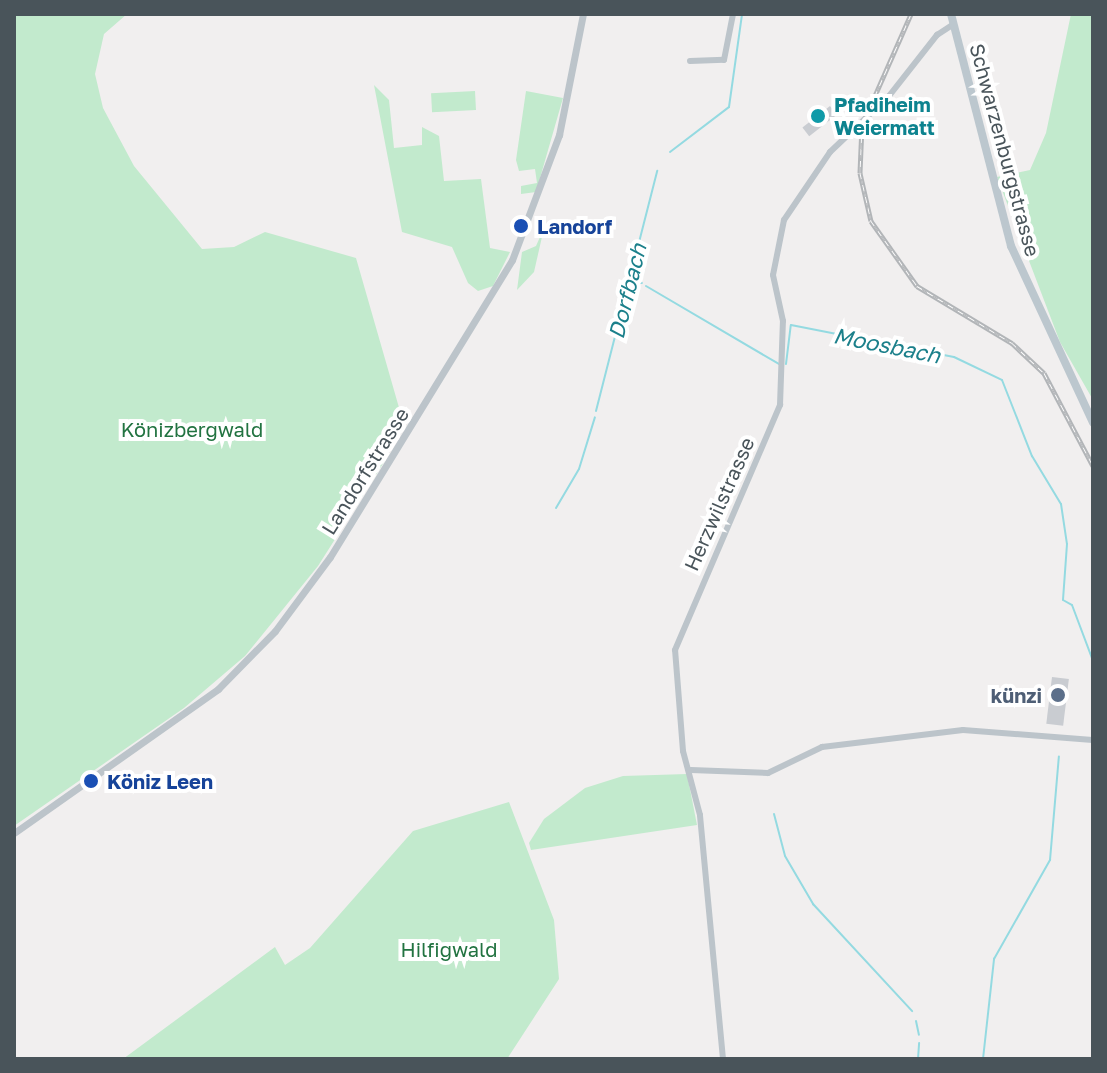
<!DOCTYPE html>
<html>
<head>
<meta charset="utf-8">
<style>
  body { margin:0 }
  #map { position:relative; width:1107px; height:1073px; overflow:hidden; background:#f1efef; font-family:"Golos Text",sans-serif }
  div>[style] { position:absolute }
  .green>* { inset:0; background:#c2eacd; transform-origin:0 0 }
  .stream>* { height:2px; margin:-1px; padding:0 1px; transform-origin:1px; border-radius:1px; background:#94dae1 }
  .building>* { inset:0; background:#c9ccd1; transform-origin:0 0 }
  .minor>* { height:6px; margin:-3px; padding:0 3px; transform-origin:3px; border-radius:3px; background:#bcc4ca }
  .tertiary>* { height:7px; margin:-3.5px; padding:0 3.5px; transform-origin:3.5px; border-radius:3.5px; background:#bcc4ca }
  .secondary>* { height:8px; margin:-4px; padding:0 4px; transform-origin:4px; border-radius:4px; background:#bcc7ce }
  .rail>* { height:5px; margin-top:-2.5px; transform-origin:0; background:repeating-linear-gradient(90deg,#fff 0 6px,#b2b5b8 0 12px); box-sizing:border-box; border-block:2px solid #b2b5b8 }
  .dots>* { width:22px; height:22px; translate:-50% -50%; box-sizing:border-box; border:4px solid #fff; border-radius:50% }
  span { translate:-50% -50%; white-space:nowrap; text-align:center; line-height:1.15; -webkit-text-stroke:8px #fff; paint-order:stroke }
  .culture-label { font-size:20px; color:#0d838f; font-weight:700 }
  .left { translate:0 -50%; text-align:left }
  .street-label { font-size:20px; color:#49545a }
  .transit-label { font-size:20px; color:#164399; font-weight:700 }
  .park-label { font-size:20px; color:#227341 }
  .service-label { font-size:20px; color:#4e5e75; font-weight:700 }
  .right { translate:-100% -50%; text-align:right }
  .water-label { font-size:22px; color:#1c808b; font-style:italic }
  .frame { position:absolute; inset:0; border:16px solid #49545a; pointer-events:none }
</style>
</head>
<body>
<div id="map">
  <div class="green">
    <div style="clip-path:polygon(14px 14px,127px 14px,104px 34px,95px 74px,103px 108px,134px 166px,202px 249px,234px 247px,265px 232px,356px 258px,402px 418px,384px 462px,318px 566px,245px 656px,184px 708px,14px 826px)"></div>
    <div style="clip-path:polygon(1071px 14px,1093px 14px,1093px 400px,1060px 342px,997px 177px,1030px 170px,1046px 133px)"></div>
    <div style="clip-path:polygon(374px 85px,389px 100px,394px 148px,422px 145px,422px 127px,439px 136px,444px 181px,481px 179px,490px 248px,510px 252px,493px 286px,478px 291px,468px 283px,452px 247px,402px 232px)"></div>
    <div style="left:475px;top:91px;width:19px;height:44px;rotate:87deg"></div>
    <div style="clip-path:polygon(526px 91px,563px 98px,536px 192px,521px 194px,521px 186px,537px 183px,535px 169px,519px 171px,516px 160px)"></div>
    <div style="clip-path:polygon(544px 228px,534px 272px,517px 290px,522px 252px,536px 246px)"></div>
    <div style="clip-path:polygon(687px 774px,697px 825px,531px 850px,529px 843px,544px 819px,585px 788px,623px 776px)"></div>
    <div style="clip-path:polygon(509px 802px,554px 920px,559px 979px,507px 1059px,123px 1059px,275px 947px,285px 965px,310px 948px,413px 831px)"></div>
  </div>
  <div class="stream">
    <div style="left:670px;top:152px;width:74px;rotate:-37.3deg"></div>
    <div style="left:729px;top:107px;width:94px;rotate:-82deg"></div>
    <div style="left:632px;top:278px;width:11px;rotate:27deg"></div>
    <div style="left:646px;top:286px;width:154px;rotate:30.4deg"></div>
    <div style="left:786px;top:364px;width:39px;rotate:-83deg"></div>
    <div style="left:791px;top:325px;width:166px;rotate:11.1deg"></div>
    <div style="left:954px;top:357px;width:53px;rotate:25.6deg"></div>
    <div style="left:1002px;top:380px;width:82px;rotate:68.5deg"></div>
    <div style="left:1032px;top:456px;width:56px;rotate:58.9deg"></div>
    <div style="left:1061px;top:504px;width:40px;rotate:81.5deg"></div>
    <div style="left:1067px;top:544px;width:56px;rotate:94.1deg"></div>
    <div style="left:1063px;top:600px;width:10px;rotate:29deg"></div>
    <div style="left:1072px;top:605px;width:60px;rotate:69.4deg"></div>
    <div style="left:596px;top:411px;width:248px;rotate:-75.7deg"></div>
    <div style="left:556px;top:508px;width:45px;rotate:-59.5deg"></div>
    <div style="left:579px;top:469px;width:54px;rotate:-72.9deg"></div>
    <div style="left:774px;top:814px;width:43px;rotate:75.3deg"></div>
    <div style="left:785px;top:856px;width:56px;rotate:59.7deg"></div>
    <div style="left:813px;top:904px;width:146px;rotate:47.2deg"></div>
    <div style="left:916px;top:1021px;width:14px;rotate:78deg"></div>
    <div style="left:918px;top:1059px;width:16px;rotate:-86deg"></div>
    <div style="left:983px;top:1059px;width:101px;rotate:-83.7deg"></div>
    <div style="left:994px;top:959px;width:114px;rotate:-60.5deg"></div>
    <div style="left:1050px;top:860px;width:104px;rotate:-85.1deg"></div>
  </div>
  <div class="building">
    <div style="left:830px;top:106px;width:11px;height:35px;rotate:52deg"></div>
    <div style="left:1052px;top:677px;width:17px;height:47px;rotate:7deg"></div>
  </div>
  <div class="minor">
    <div style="left:690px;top:61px;width:34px;rotate:-2deg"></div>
    <div style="left:724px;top:60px;width:47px;rotate:-78.9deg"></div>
    <div style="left:691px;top:770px;width:77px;rotate:2.2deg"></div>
    <div style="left:768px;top:773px;width:60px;rotate:-25.7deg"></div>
    <div style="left:822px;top:747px;width:142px;rotate:-6.9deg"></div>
    <div style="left:963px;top:730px;width:130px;rotate:4.4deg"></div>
    <div style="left:723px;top:1059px;width:245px;rotate:-95.4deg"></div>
    <div style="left:700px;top:815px;width:66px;rotate:-104.9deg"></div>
    <div style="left:683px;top:751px;width:101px;rotate:-94.5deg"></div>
    <div style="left:675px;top:650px;width:267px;rotate:-66.8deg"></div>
    <div style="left:780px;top:405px;width:84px;rotate:-88deg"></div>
    <div style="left:783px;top:321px;width:47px;rotate:-102.3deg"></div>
    <div style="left:773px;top:275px;width:56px;rotate:-78.7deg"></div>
    <div style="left:784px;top:220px;width:82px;rotate:-55.9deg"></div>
    <div style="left:830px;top:152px;width:81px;rotate:-43.5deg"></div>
    <div style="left:889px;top:96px;width:78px;rotate:-51.8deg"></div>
    <div style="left:937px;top:35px;width:20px;rotate:-33deg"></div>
  </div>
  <div class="tertiary">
    <div style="left:14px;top:833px;width:250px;rotate:-35.2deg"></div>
    <div style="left:218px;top:689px;width:81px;rotate:-45.5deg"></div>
    <div style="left:275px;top:631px;width:92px;rotate:-53.4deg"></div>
    <div style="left:330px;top:557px;width:348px;rotate:-58.5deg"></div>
    <div style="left:512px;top:260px;width:134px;rotate:-69.4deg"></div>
    <div style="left:559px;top:135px;width:123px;rotate:-78.8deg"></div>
  </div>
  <div class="secondary">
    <div style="left:951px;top:14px;width:240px;rotate:75.5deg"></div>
    <div style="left:1011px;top:246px;width:195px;rotate:65.1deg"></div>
  </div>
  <div class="rail">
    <div style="left:911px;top:14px;width:121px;rotate:113.8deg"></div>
    <div style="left:862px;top:125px;width:48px;rotate:92.4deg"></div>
    <div style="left:860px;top:173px;width:49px;rotate:77.1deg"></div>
    <div style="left:871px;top:221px;width:80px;rotate:54.7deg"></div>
    <div style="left:917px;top:286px;width:111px;rotate:31deg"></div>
    <div style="left:1012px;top:343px;width:44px;rotate:43.2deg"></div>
    <div style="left:1044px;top:373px;width:105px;rotate:62.2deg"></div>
  </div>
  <div class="dots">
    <div style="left:818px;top:116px;background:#0f9aa8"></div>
    <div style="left:521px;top:226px;background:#1a4fb4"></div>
    <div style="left:1058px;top:695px;background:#5c6f8a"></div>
    <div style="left:91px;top:781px;background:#1a4fb4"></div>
  </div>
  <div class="culture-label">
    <span class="left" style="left:834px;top:116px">Pfadiheim<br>Weiermatt</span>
  </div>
  <div class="street-label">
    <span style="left:1005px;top:150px;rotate:75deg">Schwarzenburgstrasse</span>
    <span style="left:365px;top:471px;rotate:-58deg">Landorfstrasse</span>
    <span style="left:719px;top:504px;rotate:-66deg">Herzwilstrasse</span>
  </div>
  <div class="transit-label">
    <span class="left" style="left:537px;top:226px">Landorf</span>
    <span class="left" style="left:107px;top:781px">Köniz Leen</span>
  </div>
  <div class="park-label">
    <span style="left:192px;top:429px">Könizbergwald</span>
    <span style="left:449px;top:949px">Hilfigwald</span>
  </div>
  <div class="service-label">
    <span class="right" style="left:1042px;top:695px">künzi</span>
  </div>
  <div class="water-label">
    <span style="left:627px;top:291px;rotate:-76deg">Dorfbach</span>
    <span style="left:887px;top:345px;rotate:11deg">Moosbach</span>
  </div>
  <div class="frame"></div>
</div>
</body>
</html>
